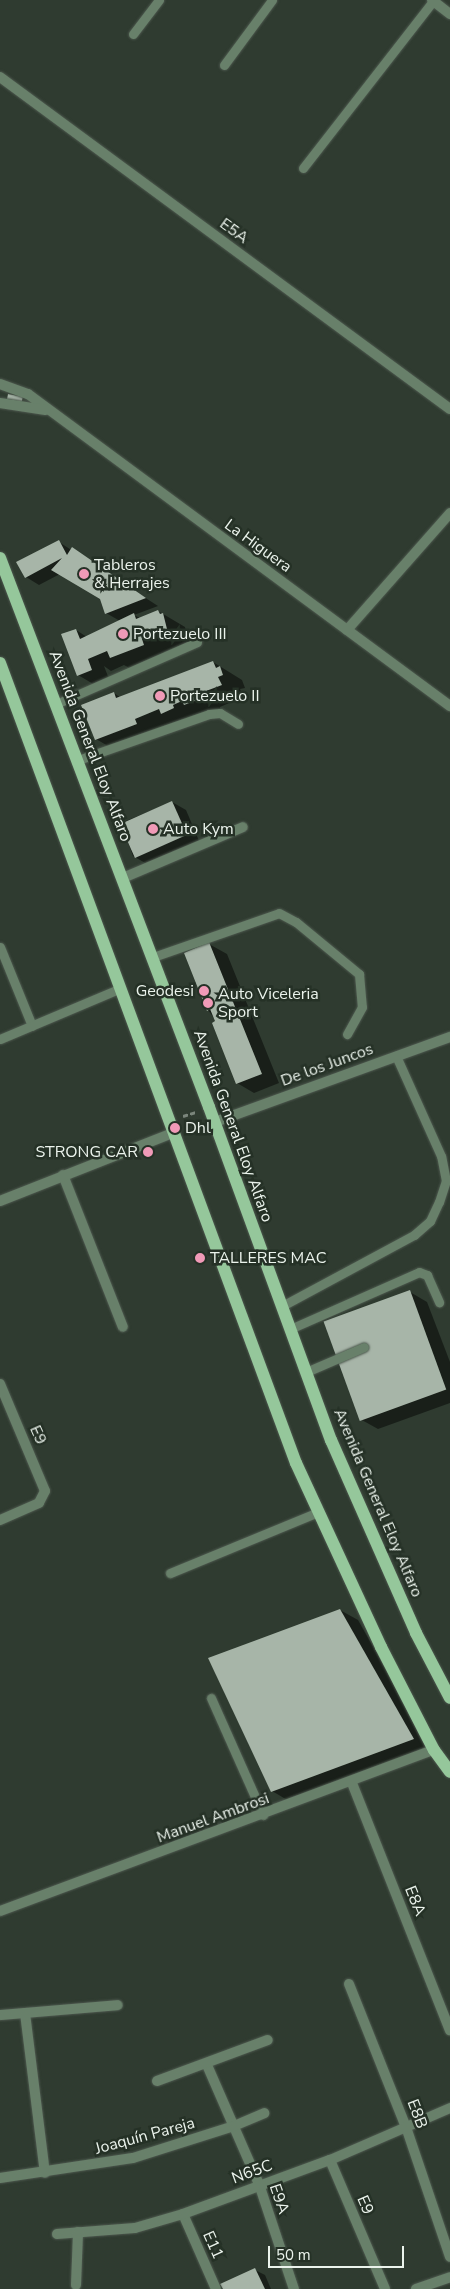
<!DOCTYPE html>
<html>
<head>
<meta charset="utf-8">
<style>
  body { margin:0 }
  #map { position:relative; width:450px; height:2289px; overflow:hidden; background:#2f3b30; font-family:"Nunito Sans",sans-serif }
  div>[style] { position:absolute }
  .shadow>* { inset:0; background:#0007 }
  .building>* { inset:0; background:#a7b5a8; transform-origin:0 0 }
  .path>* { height:3px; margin-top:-1.5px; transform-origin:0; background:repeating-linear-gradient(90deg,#7a857b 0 5px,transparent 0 7.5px) }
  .roads { filter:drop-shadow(0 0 1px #4d584e) drop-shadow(0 0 1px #4d584e) }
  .lane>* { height:9px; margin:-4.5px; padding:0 4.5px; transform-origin:4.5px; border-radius:4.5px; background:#68806a }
  .street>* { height:10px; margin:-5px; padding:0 5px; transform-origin:5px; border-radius:5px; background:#68806a }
  .primary>* { height:12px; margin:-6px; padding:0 6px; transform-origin:6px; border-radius:6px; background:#95c79b }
  .dots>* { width:14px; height:14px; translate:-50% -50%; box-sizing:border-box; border:2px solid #253126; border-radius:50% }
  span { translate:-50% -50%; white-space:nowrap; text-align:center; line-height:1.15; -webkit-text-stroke:5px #253126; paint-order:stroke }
  .street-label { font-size:16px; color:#ebf3ec }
  .poi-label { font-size:16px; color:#ebf3ec }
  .left { translate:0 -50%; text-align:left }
  .right { translate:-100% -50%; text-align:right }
  .scale { position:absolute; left:268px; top:2246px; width:136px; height:22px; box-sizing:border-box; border:2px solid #ebf3ec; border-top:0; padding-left:6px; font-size:15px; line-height:18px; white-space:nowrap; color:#ebf3ec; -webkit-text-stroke:4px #253126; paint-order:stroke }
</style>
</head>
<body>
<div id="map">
  <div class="shadow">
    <div style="clip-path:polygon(59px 542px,158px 606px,134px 615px,140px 618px,158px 611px,185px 627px,188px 642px,164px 652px,166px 657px,133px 670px,124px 665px,111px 671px,104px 666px,109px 679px,95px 685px,78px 675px,76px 630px,87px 637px,120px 621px,106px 613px,101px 598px,60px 574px,39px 585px,26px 577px)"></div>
    <div style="clip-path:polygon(213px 662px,242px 680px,245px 688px,240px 689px,243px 697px,220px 707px,221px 712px,147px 741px,142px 738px,113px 749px,96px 739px,114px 693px,121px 698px)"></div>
    <div style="clip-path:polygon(172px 802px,186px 810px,200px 843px,147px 864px,133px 856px,121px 823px)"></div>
    <div style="clip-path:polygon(209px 944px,227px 954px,279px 1083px,254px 1093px,237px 1083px,217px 1022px,208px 1010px)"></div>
    <div style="clip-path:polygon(410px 1292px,427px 1302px,450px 1362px,450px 1403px,378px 1429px,360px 1419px)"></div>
    <div style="clip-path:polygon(340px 1610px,358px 1620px,431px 1749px,289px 1801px,272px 1791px)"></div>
    <div style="clip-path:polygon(255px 2270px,265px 2275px,271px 2289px,224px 2289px)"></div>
  </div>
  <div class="building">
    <div style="left:8px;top:394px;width:15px;height:5px;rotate:11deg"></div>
    <div style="clip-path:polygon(59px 540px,67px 555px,72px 547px,146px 598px,105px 614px,100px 599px,51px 570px,62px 558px,25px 578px,16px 562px)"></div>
    <div style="clip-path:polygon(158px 610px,160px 614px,163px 613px,167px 629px,142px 639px,144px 645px,110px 658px,107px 651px,88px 659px,92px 670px,77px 676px,61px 634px,76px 629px,80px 639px,134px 613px,136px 619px)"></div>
    <div style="clip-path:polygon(213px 661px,216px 668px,220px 666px,223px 675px,218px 677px,222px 685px,198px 694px,200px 699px,184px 705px,182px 701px,173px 705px,174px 708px,161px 714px,159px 709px,135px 719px,137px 724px,95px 740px,81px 705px,114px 692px,116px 698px)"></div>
    <div style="left:172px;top:801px;width:37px;height:57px;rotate:66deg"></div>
    <div style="clip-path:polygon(209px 942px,262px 1074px,236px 1084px,212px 1023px,215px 1021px,210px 1009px,207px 1011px,184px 953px)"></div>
    <div style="left:410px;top:1290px;width:106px;height:92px;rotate:70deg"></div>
    <div style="clip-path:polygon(340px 1609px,414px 1739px,271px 1792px,208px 1658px)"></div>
    <div style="clip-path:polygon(255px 2268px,265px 2289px,223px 2289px,220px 2284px)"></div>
  </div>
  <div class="path">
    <div style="left:183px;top:1116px;width:14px;rotate:-17deg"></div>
  </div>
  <div class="roads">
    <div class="lane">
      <div style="left:133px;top:34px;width:43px;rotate:-52.6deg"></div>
      <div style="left:224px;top:65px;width:81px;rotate:-53.6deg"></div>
      <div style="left:303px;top:168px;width:212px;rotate:-52.1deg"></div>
      <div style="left:56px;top:704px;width:154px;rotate:-23.7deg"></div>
      <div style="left:78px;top:760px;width:139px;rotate:-19.3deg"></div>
      <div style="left:209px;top:714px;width:11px;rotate:-5deg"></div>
      <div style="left:220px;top:713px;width:21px;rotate:31deg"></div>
      <div style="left:0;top:947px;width:85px;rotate:67.9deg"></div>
      <div style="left:153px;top:957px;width:133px;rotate:-19.2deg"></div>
      <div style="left:279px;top:913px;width:19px;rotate:28deg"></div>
      <div style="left:296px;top:922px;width:82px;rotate:39.5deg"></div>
      <div style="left:359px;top:974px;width:33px;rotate:85deg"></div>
      <div style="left:362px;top:1007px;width:31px;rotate:119deg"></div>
      <div style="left:0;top:1039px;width:131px;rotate:-22.9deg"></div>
      <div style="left:282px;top:1306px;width:150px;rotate:-28.3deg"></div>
      <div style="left:414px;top:1235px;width:21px;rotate:-41deg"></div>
      <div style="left:430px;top:1221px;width:21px;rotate:-65deg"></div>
      <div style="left:439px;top:1202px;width:22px;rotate:-72deg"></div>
      <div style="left:446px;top:1181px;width:25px;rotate:-101deg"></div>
      <div style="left:441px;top:1156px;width:110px;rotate:-114.2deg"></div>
      <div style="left:290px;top:1329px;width:141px;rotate:-23.8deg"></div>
      <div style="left:419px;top:1272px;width:9px;rotate:21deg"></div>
      <div style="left:427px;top:1275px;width:30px;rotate:66deg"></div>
      <div style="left:306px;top:1372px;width:63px;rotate:-23.3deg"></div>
      <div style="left:170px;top:1573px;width:160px;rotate:-22.4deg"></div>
      <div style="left:211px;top:1698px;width:128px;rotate:66deg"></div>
    </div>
    <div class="street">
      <div style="left:432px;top:0;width:23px;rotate:38deg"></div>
      <div style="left:0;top:77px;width:559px;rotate:36.42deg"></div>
      <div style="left:0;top:384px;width:30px;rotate:20deg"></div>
      <div style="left:28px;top:394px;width:525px;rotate:36.48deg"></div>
      <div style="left:0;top:403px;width:46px;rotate:8.8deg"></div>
      <div style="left:347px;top:630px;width:156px;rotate:-48.6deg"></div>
      <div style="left:123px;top:878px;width:130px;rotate:-23deg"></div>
      <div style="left:215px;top:1122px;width:250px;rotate:-19.9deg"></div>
      <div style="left:63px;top:1175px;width:163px;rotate:68.5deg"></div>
      <div style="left:0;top:1201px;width:188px;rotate:-21.5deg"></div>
      <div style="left:0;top:1384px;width:116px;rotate:67.2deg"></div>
      <div style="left:45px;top:1491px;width:13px;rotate:117deg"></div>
      <div style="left:39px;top:1503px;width:43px;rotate:156.4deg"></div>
      <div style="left:352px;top:1783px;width:266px;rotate:68.4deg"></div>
      <div style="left:0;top:1911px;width:463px;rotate:-20.4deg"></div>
      <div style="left:349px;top:1984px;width:154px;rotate:68.3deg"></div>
      <div style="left:406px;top:2127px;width:137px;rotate:71.3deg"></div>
      <div style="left:25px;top:2013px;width:161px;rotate:82.9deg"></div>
      <div style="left:0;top:2015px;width:118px;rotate:-4.8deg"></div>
      <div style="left:207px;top:2065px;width:130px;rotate:66.4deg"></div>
      <div style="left:259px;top:2184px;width:111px;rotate:71.6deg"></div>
      <div style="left:157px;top:2081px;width:118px;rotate:-20.3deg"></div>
      <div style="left:330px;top:2160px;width:140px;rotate:66.9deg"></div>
      <div style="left:0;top:2178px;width:134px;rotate:-8.6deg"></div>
      <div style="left:133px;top:2158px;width:106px;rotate:-17.6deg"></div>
      <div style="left:234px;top:2126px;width:33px;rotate:-23deg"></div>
      <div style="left:183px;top:2214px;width:82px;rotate:66.3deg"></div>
      <div style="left:57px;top:2234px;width:78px;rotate:-4.4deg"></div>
      <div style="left:135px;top:2228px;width:50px;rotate:-16.3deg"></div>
      <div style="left:183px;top:2214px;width:157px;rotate:-20.2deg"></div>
      <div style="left:330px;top:2160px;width:131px;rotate:-23.4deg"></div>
      <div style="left:76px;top:2285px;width:53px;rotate:-87.8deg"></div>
      <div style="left:416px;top:2289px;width:36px;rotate:-19deg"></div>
    </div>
    <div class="primary">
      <div style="left:0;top:558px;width:587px;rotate:69.16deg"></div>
      <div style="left:209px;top:1107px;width:355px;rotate:69.9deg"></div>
      <div style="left:331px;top:1440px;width:211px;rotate:66.2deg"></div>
      <div style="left:416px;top:1633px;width:73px;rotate:62.4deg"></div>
      <div style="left:0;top:663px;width:853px;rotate:69.7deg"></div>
      <div style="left:296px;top:1463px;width:203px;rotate:65.2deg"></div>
      <div style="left:381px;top:1647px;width:116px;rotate:62.8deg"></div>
      <div style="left:434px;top:1750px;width:27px;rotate:54deg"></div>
    </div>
  </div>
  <div class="dots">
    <div style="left:84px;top:574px;background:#f09ab7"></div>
    <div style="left:123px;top:634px;background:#f09ab7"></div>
    <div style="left:160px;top:696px;background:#f09ab7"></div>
    <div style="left:153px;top:829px;background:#f09ab7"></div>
    <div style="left:204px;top:991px;background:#f09ab7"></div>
    <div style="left:208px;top:1003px;background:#f09ab7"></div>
    <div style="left:175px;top:1128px;background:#f09ab7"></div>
    <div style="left:148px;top:1152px;background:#f09ab7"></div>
    <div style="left:200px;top:1258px;background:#f09ab7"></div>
  </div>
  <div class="street-label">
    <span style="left:234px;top:231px;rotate:36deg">E5A</span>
    <span style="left:258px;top:546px;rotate:36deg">La Higuera</span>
    <span style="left:90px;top:746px;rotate:69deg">Avenida General Eloy Alfaro</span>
    <span style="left:327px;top:1065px;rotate:-20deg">De los Juncos</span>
    <span style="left:233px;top:1126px;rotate:70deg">Avenida General Eloy Alfaro</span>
    <span style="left:38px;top:1435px;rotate:66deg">E9</span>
    <span style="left:378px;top:1503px;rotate:67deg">Avenida General Eloy Alfaro</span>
    <span style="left:213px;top:1818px;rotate:-20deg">Manuel Ambrosi</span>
    <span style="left:415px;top:1901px;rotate:68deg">E8A</span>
    <span style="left:417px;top:2114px;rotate:69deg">E8B</span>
    <span style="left:145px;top:2136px;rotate:-15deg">Joaquín Pareja</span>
    <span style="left:252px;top:2172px;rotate:-20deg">N65C</span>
    <span style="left:279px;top:2199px;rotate:71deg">E9A</span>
    <span style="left:365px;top:2205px;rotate:67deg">E9</span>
    <span style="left:213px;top:2245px;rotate:66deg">E11</span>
  </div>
  <div class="poi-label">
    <span class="left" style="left:94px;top:574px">Tableros<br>&amp; Herrajes</span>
    <span class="left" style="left:133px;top:634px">Portezuelo III</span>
    <span class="left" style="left:170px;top:696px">Portezuelo II</span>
    <span class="left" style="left:163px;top:829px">Auto Kym</span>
    <span class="right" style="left:194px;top:991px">Geodesi</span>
    <span class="left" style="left:218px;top:1003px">Auto Viceleria<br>Sport</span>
    <span class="left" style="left:185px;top:1128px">Dhl</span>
    <span class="right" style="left:138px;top:1152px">STRONG CAR</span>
    <span class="left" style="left:210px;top:1258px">TALLERES MAC</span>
  </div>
  <div class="scale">50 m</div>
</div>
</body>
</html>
